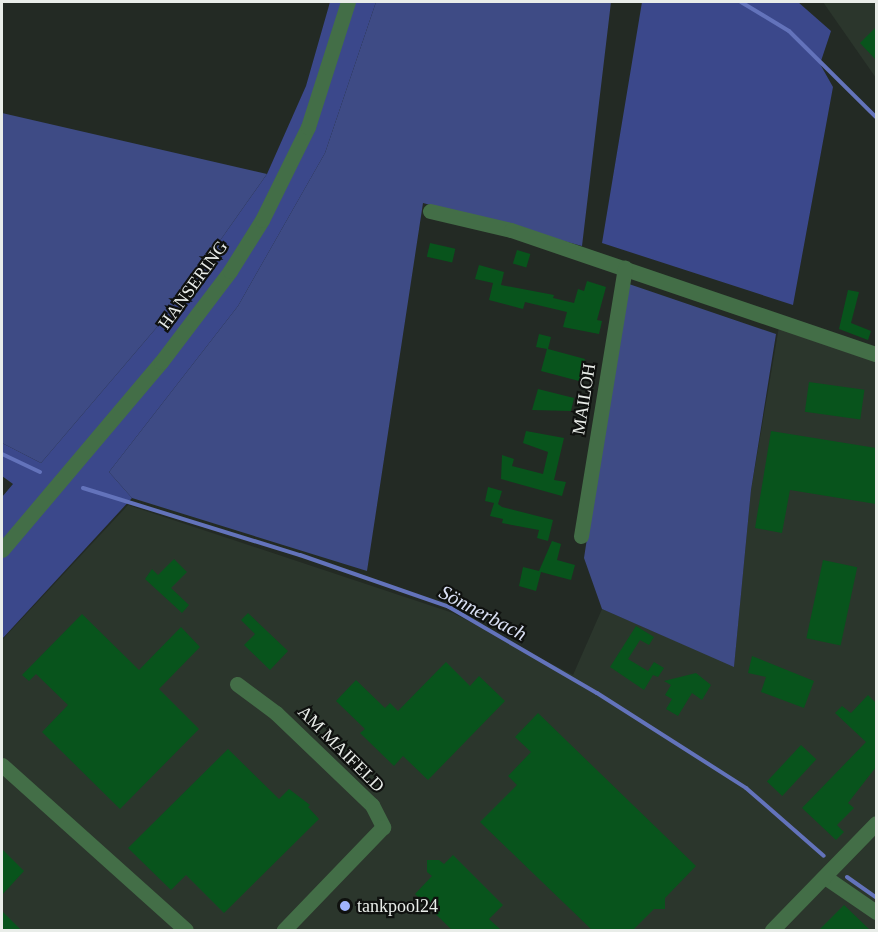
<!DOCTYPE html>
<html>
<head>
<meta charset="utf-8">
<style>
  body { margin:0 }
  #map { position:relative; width:878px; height:932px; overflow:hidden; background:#232a24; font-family:Georgia,serif }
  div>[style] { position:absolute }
  .built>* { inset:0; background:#2b362c }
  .green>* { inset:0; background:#3e4b85 }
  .forest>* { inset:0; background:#3b488b }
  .stream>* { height:4px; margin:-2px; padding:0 2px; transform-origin:2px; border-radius:2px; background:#6373bb }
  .building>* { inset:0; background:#08541c; transform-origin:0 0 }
  .minor>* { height:15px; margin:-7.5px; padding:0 7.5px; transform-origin:7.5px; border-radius:7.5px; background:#436e47 }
  .dots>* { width:16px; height:16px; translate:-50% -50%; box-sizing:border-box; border:3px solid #0f110f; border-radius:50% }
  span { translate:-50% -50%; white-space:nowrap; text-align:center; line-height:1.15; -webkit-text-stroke:4.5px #0f110f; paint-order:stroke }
  .street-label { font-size:18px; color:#e9ede9 }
  .poi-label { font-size:18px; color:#e9ede9 }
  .left { translate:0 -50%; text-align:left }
  .water-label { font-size:20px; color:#dbe1f5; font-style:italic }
  .frame { position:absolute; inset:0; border:3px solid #e9ede9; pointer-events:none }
</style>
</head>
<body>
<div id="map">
  <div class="built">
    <div style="clip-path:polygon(823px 2px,876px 2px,876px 78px)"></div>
    <div style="clip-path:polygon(780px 321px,876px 354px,876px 930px,2px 930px,2px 640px,128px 505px,453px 613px,573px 675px,602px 609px,734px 666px,751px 490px)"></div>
  </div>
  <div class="green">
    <div style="clip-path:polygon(376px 2px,611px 2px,582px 246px,423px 203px,367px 571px,132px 498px,109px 472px,238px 306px,325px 153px)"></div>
    <div style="clip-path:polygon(2px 113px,267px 174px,169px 313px,41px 463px,2px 443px)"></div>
    <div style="clip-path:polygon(626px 283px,776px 334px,751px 490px,734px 667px,602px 609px,584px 558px)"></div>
  </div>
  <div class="forest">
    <div style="clip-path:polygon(330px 2px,376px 2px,325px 153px,238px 306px,109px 472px,132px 498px,2px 639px,2px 497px,13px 484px,2px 476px,2px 443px,41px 463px,169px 313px,267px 174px,306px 86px)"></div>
    <div style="clip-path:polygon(642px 2px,798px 2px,831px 31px,820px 64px,833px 87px,793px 305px,602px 243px)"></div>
  </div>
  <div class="stream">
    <div style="left:741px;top:2px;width:56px;rotate:31.1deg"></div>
    <div style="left:789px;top:31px;width:122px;rotate:44.7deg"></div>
    <div style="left:2px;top:454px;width:42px;rotate:25.3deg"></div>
    <div style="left:83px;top:488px;width:227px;rotate:17.2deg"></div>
    <div style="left:300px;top:555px;width:158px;rotate:19.2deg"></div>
    <div style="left:449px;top:607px;width:171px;rotate:30.2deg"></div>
    <div style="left:597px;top:693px;width:177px;rotate:32.5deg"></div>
    <div style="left:746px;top:788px;width:103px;rotate:41.1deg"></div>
    <div style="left:847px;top:877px;width:35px;rotate:35deg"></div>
  </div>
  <div class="building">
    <div style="clip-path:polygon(876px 27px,876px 60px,860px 43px)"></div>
    <div style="left:430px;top:243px;width:26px;height:14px;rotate:13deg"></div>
    <div style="left:517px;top:250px;width:14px;height:14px;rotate:17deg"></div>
    <div style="clip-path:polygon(479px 265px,504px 272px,501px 285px,554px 295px,553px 298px,574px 303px,578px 289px,584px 291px,587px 281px,606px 287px,597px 320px,602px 321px,599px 334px,563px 327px,567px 312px,525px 302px,523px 309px,489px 300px,493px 283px,475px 279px)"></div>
    <div style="clip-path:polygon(848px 290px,859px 292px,851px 323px,871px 331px,868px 340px,839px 329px)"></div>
    <div style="clip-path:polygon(539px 334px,551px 337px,548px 349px,585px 359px,579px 381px,541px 371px,547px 349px,536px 347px)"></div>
    <div style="left:809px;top:382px;width:56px;height:30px;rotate:8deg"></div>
    <div style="clip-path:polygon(538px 389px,574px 398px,571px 411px,532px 410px)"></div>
    <div style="clip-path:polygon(526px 431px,564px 438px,554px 480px,566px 482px,562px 496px,501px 479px,502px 455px,514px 459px,512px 466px,543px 474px,548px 452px,523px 443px)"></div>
    <div style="clip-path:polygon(771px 431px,876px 448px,876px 504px,790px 490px,782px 533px,755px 528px)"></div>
    <div style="clip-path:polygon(488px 487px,502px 491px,498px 504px,502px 507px,553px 520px,548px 541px,537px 538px,539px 530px,502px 523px,503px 519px,490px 516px,494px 503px,485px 501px)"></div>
    <div style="clip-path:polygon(552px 541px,561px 544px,557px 560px,575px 565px,571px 580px,541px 572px,536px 591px,519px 586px,523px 567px,539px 571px)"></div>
    <div style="clip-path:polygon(174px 559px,187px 572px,171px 588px,189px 605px,182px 613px,145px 579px,152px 569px,158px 575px)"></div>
    <div style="left:823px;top:560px;width:35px;height:80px;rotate:12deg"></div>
    <div style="clip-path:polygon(248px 613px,288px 651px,270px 670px,244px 645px,255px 634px,241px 620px)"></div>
    <div style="clip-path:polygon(82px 614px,139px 670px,181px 627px,200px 647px,159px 689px,199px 729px,120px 809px,42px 732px,68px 705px,36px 674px,29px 681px,22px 675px)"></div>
    <div style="clip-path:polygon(636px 626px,654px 637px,649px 645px,640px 640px,628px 659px,648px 671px,654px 662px,664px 668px,658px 677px,653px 675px,644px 690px,610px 667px)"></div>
    <div style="clip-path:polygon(752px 656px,814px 681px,804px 708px,761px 692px,766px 677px,748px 673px)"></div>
    <div style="clip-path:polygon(446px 662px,470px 686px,479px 676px,505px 701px,428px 780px,403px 756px,394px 766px,360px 733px,365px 729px,336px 701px,356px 680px,385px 708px,390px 703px,398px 711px)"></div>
    <div style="clip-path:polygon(696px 673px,711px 685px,702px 700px,692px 693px,678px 716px,666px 709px,672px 699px,665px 695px,671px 685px,664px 681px)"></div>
    <div style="clip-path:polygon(868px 695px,876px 703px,876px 767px,848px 803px,854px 808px,837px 825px,844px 832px,836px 840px,802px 808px,866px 742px,835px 713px,842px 706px,851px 713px)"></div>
    <div style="clip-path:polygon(538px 713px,696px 866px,665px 898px,665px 909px,654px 909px,633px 930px,592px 930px,480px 822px,517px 785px,508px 776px,531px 752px,515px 737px)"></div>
    <div style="left:801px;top:745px;width:21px;height:50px;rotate:43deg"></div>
    <div style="clip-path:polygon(228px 749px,279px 799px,289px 789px,310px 805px,308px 807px,319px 819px,224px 913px,186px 875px,171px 890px,128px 848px)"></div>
    <div style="clip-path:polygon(2px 849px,24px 871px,2px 895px)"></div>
    <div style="clip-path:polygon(453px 855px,503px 905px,489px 919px,501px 930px,452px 930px,415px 894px,432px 876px,427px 872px,427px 860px,439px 860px,444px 864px)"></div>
    <div style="clip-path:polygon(844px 905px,870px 930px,819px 930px)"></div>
    <div style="clip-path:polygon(2px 911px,21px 930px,2px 930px)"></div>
  </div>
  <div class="minor">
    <div style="left:430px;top:211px;width:83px;rotate:13.2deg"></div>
    <div style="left:511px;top:230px;width:385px;rotate:18.8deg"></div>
    <div style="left:581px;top:536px;width:272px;rotate:-80.7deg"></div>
    <div style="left:2px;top:550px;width:246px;rotate:-49.8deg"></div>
    <div style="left:161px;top:362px;width:114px;rotate:-52.8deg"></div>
    <div style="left:230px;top:271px;width:60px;rotate:-57.9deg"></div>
    <div style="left:262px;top:220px;width:104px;rotate:-63.7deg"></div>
    <div style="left:308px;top:127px;width:131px;rotate:-72.3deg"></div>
    <div style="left:237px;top:684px;width:49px;rotate:36.6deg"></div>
    <div style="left:276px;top:713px;width:133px;rotate:43.8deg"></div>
    <div style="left:372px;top:805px;width:25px;rotate:63deg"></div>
    <div style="left:383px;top:827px;width:143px;rotate:133.9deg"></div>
    <div style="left:2px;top:765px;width:247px;rotate:41.9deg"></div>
    <div style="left:825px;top:877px;width:62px;rotate:34.5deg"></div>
    <div style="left:772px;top:930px;width:149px;rotate:-45.8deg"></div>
  </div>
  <div class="dots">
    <div style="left:345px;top:906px;background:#a0b3fd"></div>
  </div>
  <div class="street-label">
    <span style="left:193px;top:285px;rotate:-54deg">HANSERING</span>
    <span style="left:584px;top:399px;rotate:-81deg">MAILOH</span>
    <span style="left:341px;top:749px;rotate:45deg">AM MAIFELD</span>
  </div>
  <div class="poi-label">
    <span class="left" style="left:357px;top:906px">tankpool24</span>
  </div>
  <div class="water-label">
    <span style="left:483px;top:613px;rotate:28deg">Sönnerbach</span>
  </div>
  <div class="frame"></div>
</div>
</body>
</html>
